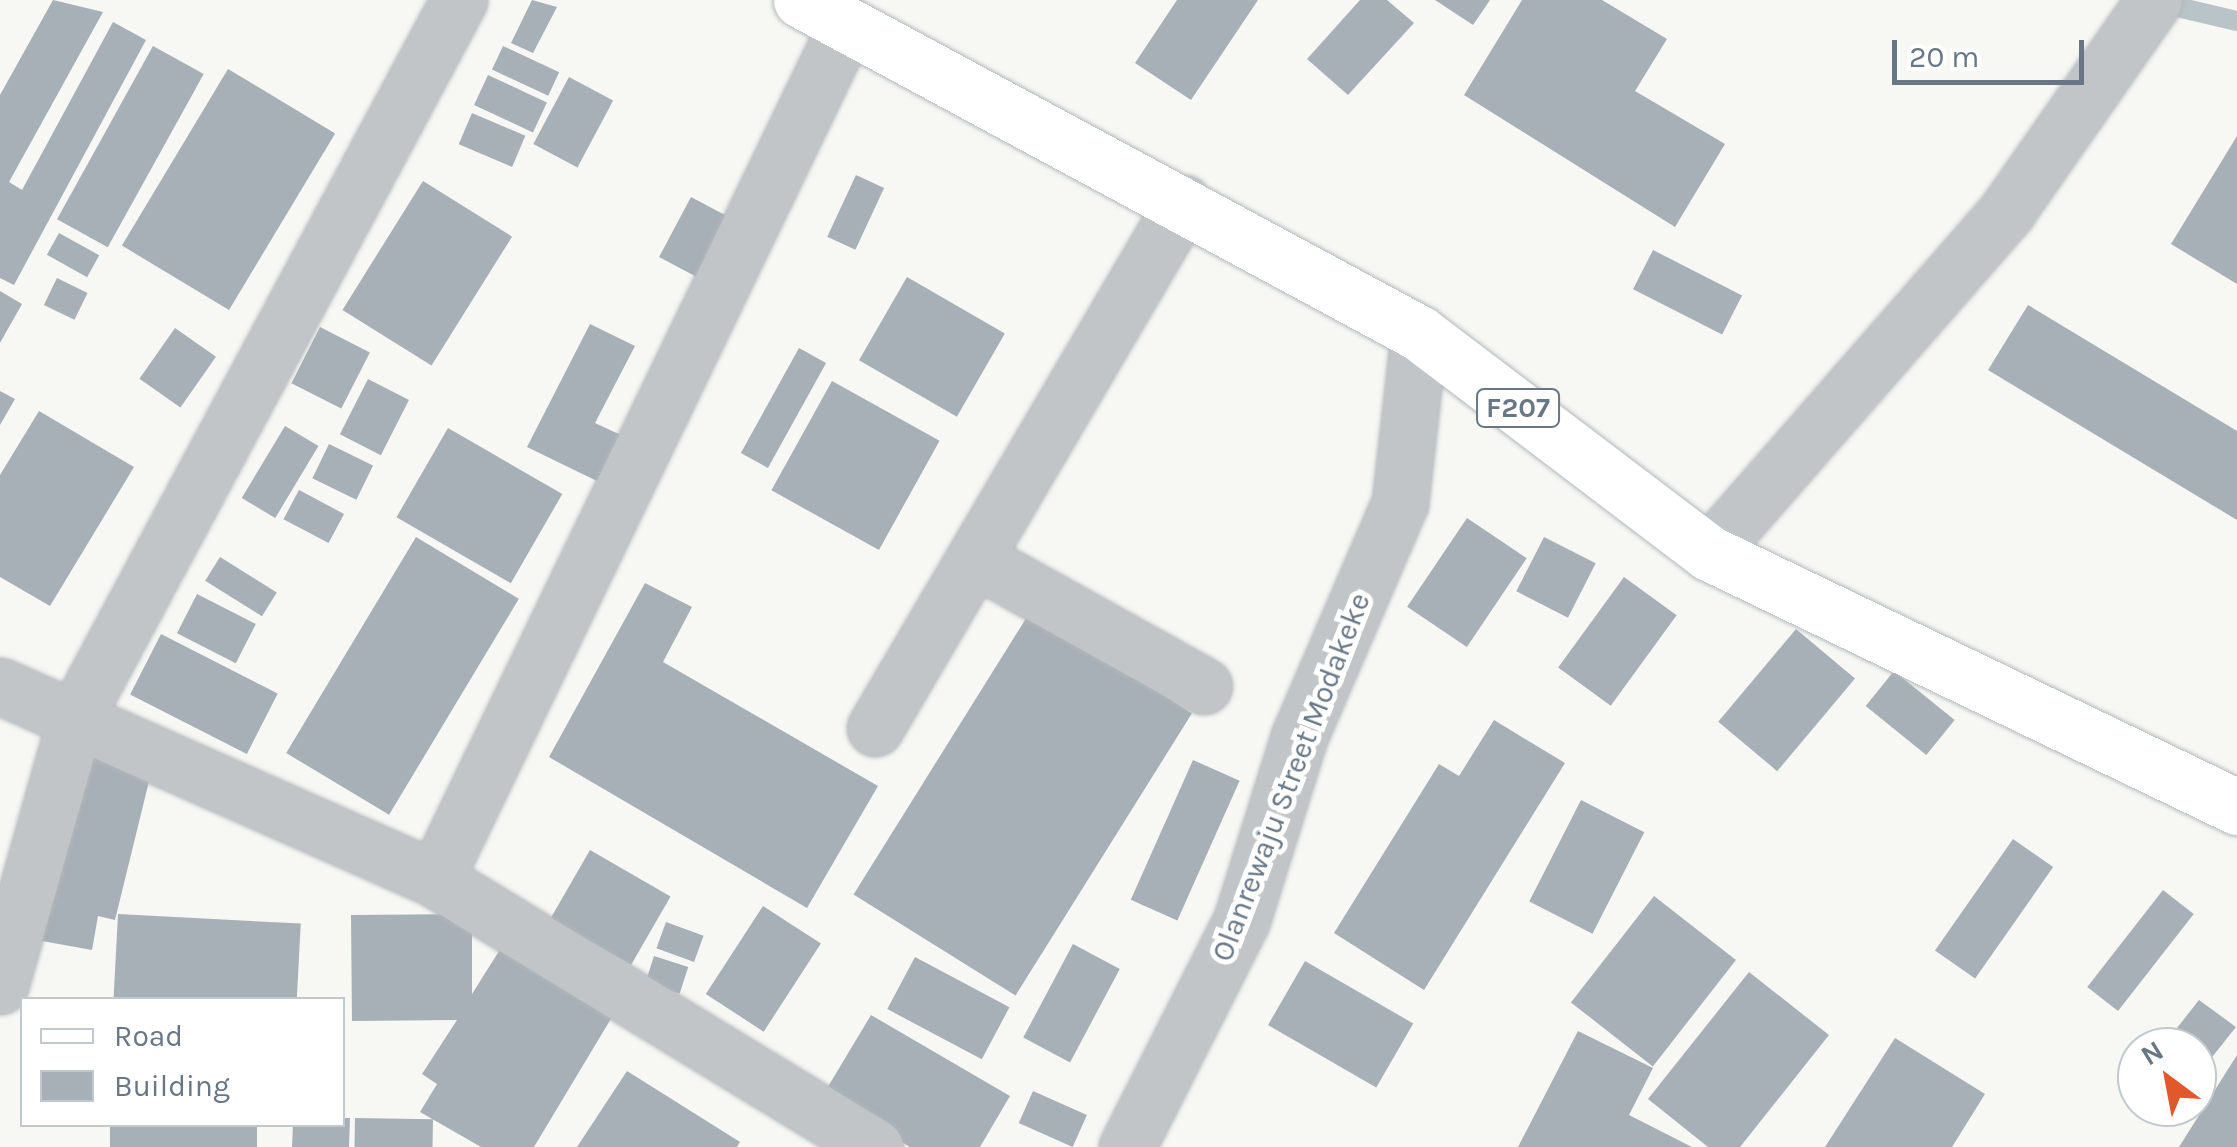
<!DOCTYPE html>
<html>
<head>
<meta charset="utf-8">
<style>
  body { margin:0 }
  #map { position:relative; width:2237px; height:1147px; overflow:hidden; background:#f7f7f4; font-family:Karla,sans-serif }
  div>[style] { position:absolute }
  .stream>* { height:20px; margin:-10px; padding:0 10px; transform-origin:10px; border-radius:10px; background:#b9c4c9 }
  .building>* { inset:0; background:#a7b0b6; transform-origin:0 0 }
  .roads { filter:drop-shadow(0 0 2px #b2b7bb) drop-shadow(0 0 2px #b2b7bb) }
  .minor>* { height:55px; margin:-27.5px; padding:0 27.5px; transform-origin:27.5px; border-radius:27.5px; background:#c1c5c8 }
  .major>* { height:55px; margin:-27.5px; padding:0 27.5px; transform-origin:27.5px; border-radius:27.5px; background:#fff }
  span { translate:-50% -50%; white-space:nowrap; text-align:center; line-height:1.15; -webkit-text-stroke:10px #fff; paint-order:stroke }
  .shield-label span { padding:2px 8px; background:#fff; border:2px solid; border-radius:8px; -webkit-text-stroke-width:0 }
  .shield-label { font-size:28px; color:#677785; font-weight:700 }
  .street-label { font-size:30px; color:#677785 }
  .legend { position:absolute; left:20px; top:997px; width:325px; height:130px; box-sizing:border-box; background:#fff; border:2px solid #c2c9ce; margin:0; padding:12px 18px; list-style:none; font-size:30px; color:#677785 }
  .legend li { display:flex; align-items:center; gap:20px; height:50px }
  .legend b { width:50px; border:2px solid #c2c9ce }
  .north { position:absolute; left:2117px; top:1027px; width:100px; height:100px; box-sizing:border-box; background:#fff; border:2px solid #c2c9ce; border-radius:50%; rotate:328deg; font-size:28px; font-weight:700; line-height:40px; text-align:center; color:#677785 }
  .north::after { content:''; display:block; margin:auto; width:35px; height:45px; background:#e1592b; clip-path:polygon(50% 0,100% 100%,50% 72%,0 100%) }
  .scale { position:absolute; left:1892px; top:40px; width:192px; height:45px; box-sizing:border-box; border:5px solid #677785; border-top:0; padding-left:12px; font-size:30px; line-height:35px; white-space:nowrap; color:#677785; -webkit-text-stroke:8px #fff; paint-order:stroke }
</style>
</head>
<body>
<div id="map">
  <div class="stream">
    <div style="left:2156px;top:2px;width:83px;rotate:13.2deg"></div>
  </div>
  <div class="building">
    <div style="clip-path:polygon(53px 0,103px 12px,9px 182px,22px 190px,113px 22px,146px 40px,14px 285px,0 278px,0 95px)"></div>
    <div style="clip-path:polygon(532px 0,557px 7px,533px 53px,511px 43px)"></div>
    <div style="clip-path:polygon(1177px 0,1258px 0,1191px 100px,1135px 63px)"></div>
    <div style="clip-path:polygon(1360px 0,1387px 0,1414px 23px,1348px 95px,1307px 59px)"></div>
    <div style="clip-path:polygon(1435px 0,1490px 0,1473px 25px)"></div>
    <div style="clip-path:polygon(1522px 0,1602px 0,1667px 39px,1635px 91px,1725px 144px,1675px 227px,1464px 95px)"></div>
    <div style="left:153px;top:46px;width:58px;height:198px;rotate:29deg"></div>
    <div style="left:503px;top:46px;width:62px;height:26px;rotate:25deg"></div>
    <div style="left:228px;top:69px;width:125px;height:206px;rotate:31deg"></div>
    <div style="left:488px;top:75px;width:65px;height:33px;rotate:25deg"></div>
    <div style="left:569px;top:77px;width:50px;height:76px;rotate:28deg"></div>
    <div style="left:472px;top:113px;width:58px;height:34px;rotate:23deg"></div>
    <div style="clip-path:polygon(2237px 136px,2237px 284px,2171px 244px)"></div>
    <div style="left:856px;top:175px;width:31px;height:68px;rotate:25deg"></div>
    <div style="left:423px;top:181px;width:105px;height:152px;rotate:32deg"></div>
    <div style="left:691px;top:197px;width:47px;height:68px;rotate:28deg"></div>
    <div style="left:59px;top:233px;width:46px;height:25px;rotate:29deg"></div>
    <div style="left:1653px;top:250px;width:100px;height:44px;rotate:27deg"></div>
    <div style="left:907px;top:277px;width:113px;height:96px;rotate:30deg"></div>
    <div style="left:57px;top:278px;width:34px;height:30px;rotate:26deg"></div>
    <div style="clip-path:polygon(0 291px,22px 304px,0 343px)"></div>
    <div style="clip-path:polygon(2028px 305px,2237px 431px,2237px 520px,1988px 370px)"></div>
    <div style="clip-path:polygon(590px 324px,635px 346px,595px 423px,623px 436px,601px 483px,527px 447px)"></div>
    <div style="left:320px;top:327px;width:56px;height:63px;rotate:27deg"></div>
    <div style="left:175px;top:328px;width:50px;height:62px;rotate:35deg"></div>
    <div style="left:799px;top:348px;width:31px;height:120px;rotate:29deg"></div>
    <div style="left:368px;top:379px;width:46px;height:62px;rotate:27deg"></div>
    <div style="left:832px;top:381px;width:123px;height:125px;rotate:29deg"></div>
    <div style="clip-path:polygon(0 391px,15px 399px,0 425px)"></div>
    <div style="clip-path:polygon(39px 411px,134px 467px,50px 606px,0 577px,0 475px)"></div>
    <div style="left:285px;top:426px;width:39px;height:84px;rotate:31deg"></div>
    <div style="left:448px;top:428px;width:132px;height:103px;rotate:30deg"></div>
    <div style="left:329px;top:444px;width:49px;height:38px;rotate:26deg"></div>
    <div style="left:299px;top:490px;width:51px;height:33px;rotate:28deg"></div>
    <div style="left:1467px;top:518px;width:72px;height:107px;rotate:34deg"></div>
    <div style="left:416px;top:537px;width:120px;height:252px;rotate:31deg"></div>
    <div style="left:1544px;top:537px;width:58px;height:61px;rotate:27deg"></div>
    <div style="left:220px;top:557px;width:67px;height:28px;rotate:32deg"></div>
    <div style="left:1624px;top:577px;width:65px;height:112px;rotate:36deg"></div>
    <div style="clip-path:polygon(645px 583px,692px 607px,663px 662px,878px 786px,807px 908px,549px 757px)"></div>
    <div style="left:197px;top:594px;width:66px;height:44px;rotate:27deg"></div>
    <div style="left:1030px;top:612px;width:191px;height:333px;rotate:32deg"></div>
    <div style="left:1796px;top:629px;width:77px;height:121px;rotate:40deg"></div>
    <div style="left:161px;top:634px;width:131px;height:68px;rotate:27deg"></div>
    <div style="left:1894px;top:671px;width:78px;height:45px;rotate:39deg"></div>
    <div style="clip-path:polygon(1494px 720px,1565px 763px,1424px 990px,1334px 933px,1439px 764px,1459px 776px)"></div>
    <div style="clip-path:polygon(85px 753px,152px 769px,115px 920px,98px 916px,92px 950px,31px 939px)"></div>
    <div style="left:1193px;top:760px;width:51px;height:153px;rotate:24deg"></div>
    <div style="left:1581px;top:800px;width:71px;height:114px;rotate:27deg"></div>
    <div style="left:2013px;top:839px;width:49px;height:136px;rotate:35deg"></div>
    <div style="left:590px;top:850px;width:93px;height:79px;rotate:30deg"></div>
    <div style="left:2163px;top:890px;width:39px;height:123px;rotate:38deg"></div>
    <div style="left:1654px;top:896px;width:104px;height:135px;rotate:38deg"></div>
    <div style="left:763px;top:906px;width:69px;height:105px;rotate:33deg"></div>
    <div style="left:118px;top:914px;width:183px;height:86px;rotate:3deg"></div>
    <div style="clip-path:polygon(472px 914px,472px 994px,506px 940px,618px 1007px,534px 1147px,481px 1147px,420px 1112px,437px 1084px,422px 1074px,457px 1020px,352px 1021px,351px 915px)"></div>
    <div style="left:666px;top:922px;width:40px;height:28px;rotate:20deg"></div>
    <div style="left:1073px;top:944px;width:53px;height:106px;rotate:28deg"></div>
    <div style="left:654px;top:956px;width:36px;height:28px;rotate:18deg"></div>
    <div style="left:915px;top:957px;width:107px;height:59px;rotate:28deg"></div>
    <div style="left:1305px;top:961px;width:125px;height:74px;rotate:30deg"></div>
    <div style="clip-path:polygon(1749px 972px,1829px 1035px,1740px 1147px,1708px 1147px,1648px 1099px)"></div>
    <div style="clip-path:polygon(2199px 1000px,2236px 1027px,2197px 1076px,2197px 1047px,2162px 1047px)"></div>
    <div style="clip-path:polygon(871px 1015px,1010px 1096px,980px 1147px,910px 1147px,823px 1095px)"></div>
    <div style="clip-path:polygon(1578px 1031px,1653px 1068px,1629px 1115px,1692px 1147px,1518px 1147px)"></div>
    <div style="clip-path:polygon(1895px 1038px,1985px 1094px,1952px 1147px,1825px 1147px)"></div>
    <div style="clip-path:polygon(2237px 1055px,2237px 1147px,2179px 1147px)"></div>
    <div style="clip-path:polygon(627px 1071px,740px 1142px,737px 1147px,577px 1147px)"></div>
    <div style="left:1033px;top:1091px;width:59px;height:35px;rotate:24deg"></div>
    <div style="clip-path:polygon(342px 1118px,350px 1118px,349px 1147px,292px 1147px,293px 1124px)"></div>
    <div style="left:355px;top:1118px;width:78px;height:29px;rotate:1deg"></div>
    <div style="left:110px;top:1124px;width:147px;height:23px"></div>
  </div>
  <div class="roads">
    <div class="minor">
      <div style="left:1709px;top:553px;width:454px;rotate:-48.9deg"></div>
      <div style="left:2007px;top:211px;width:257px;rotate:-55.1deg"></div>
      <div style="left:981px;top:562px;width:255px;rotate:29.1deg"></div>
      <div style="left:0;top:686px;width:476px;rotate:23.9deg"></div>
      <div style="left:435px;top:879px;width:515px;rotate:31.35deg"></div>
      <div style="left:875px;top:728px;width:609px;rotate:-59.6deg"></div>
      <div style="left:435px;top:879px;width:949px;rotate:-64.27deg"></div>
      <div style="left:0;top:986px;width:283px;rotate:-74.2deg"></div>
      <div style="left:77px;top:714px;width:810px;rotate:-61.85deg"></div>
      <div style="left:1127px;top:1147px;width:255px;rotate:-63.2deg"></div>
      <div style="left:1242px;top:919px;width:191px;rotate:-72.6deg"></div>
      <div style="left:1299px;top:737px;width:255px;rotate:-66.7deg"></div>
      <div style="left:1400px;top:503px;width:171px;rotate:-83.6deg"></div>
    </div>
    <div class="major">
      <div style="left:801px;top:0;width:702px;rotate:28.32deg"></div>
      <div style="left:1419px;top:333px;width:364px;rotate:37.2deg"></div>
      <div style="left:1709px;top:553px;width:586px;rotate:25.69deg"></div>
    </div>
  </div>
  <div class="shield-label">
    <span style="left:1518px;top:408px">F207</span>
  </div>
  <div class="street-label">
    <span style="left:1291px;top:777px;rotate:-69deg">Olanrewaju Street Modakeke</span>
  </div>
  <ul class="legend">
  <li><b style="height:12px;background:#fff"></b>Road</li>
  <li><b style="height:28px;background:#a7b0b6"></b>Building</li>
  </ul>
  <div class="north">N</div>
  <div class="scale">20 m</div>
</div>
</body>
</html>
